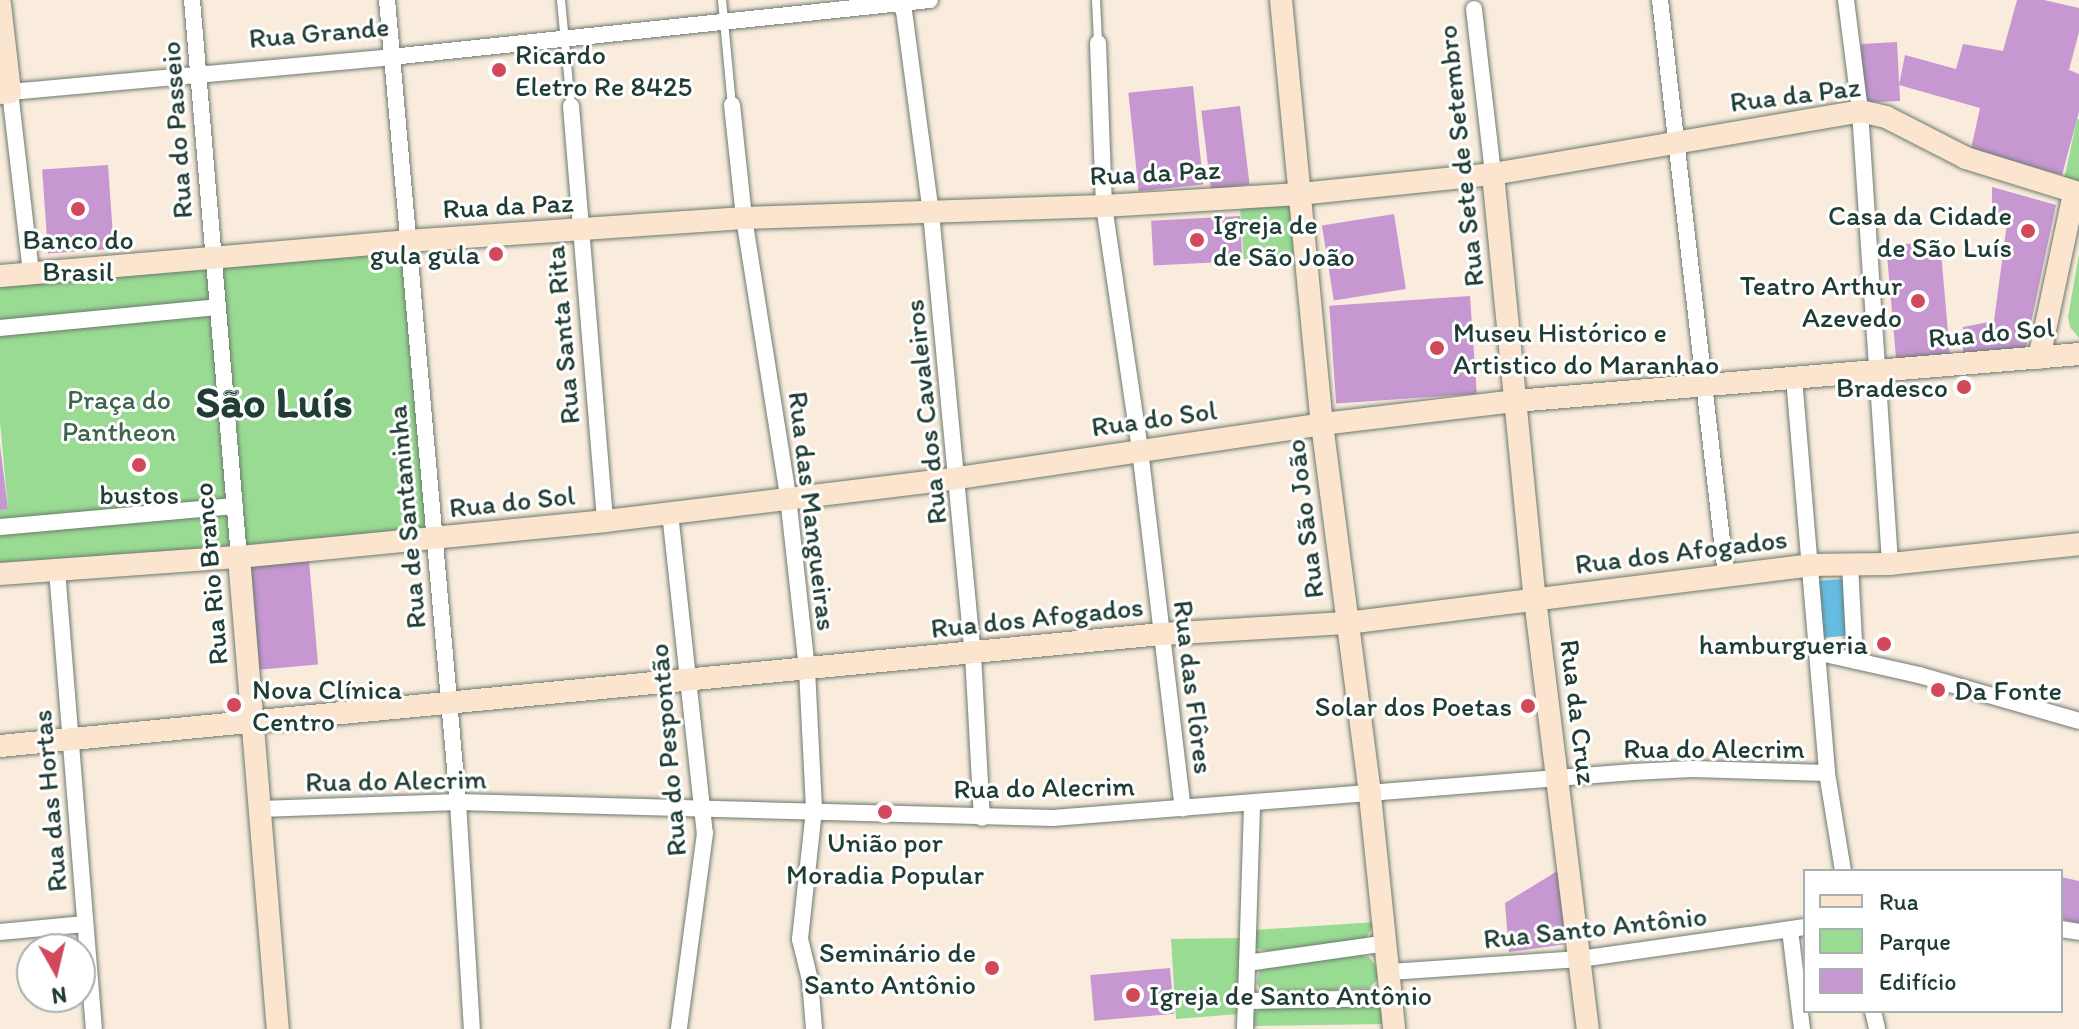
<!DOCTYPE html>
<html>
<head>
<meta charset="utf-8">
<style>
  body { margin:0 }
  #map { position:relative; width:2079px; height:1029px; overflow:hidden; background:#f9ecdd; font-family:Itim,sans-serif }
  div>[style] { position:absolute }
  .green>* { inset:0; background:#99db92; transform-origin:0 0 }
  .water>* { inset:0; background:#67bce3; transform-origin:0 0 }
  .building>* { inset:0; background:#c697d1; transform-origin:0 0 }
  .roads { filter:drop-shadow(0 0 2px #6b7a6f) drop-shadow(0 0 2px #6b7a6f) }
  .lane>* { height:8px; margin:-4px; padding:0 4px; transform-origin:4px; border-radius:4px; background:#fff }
  .street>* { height:16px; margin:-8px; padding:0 8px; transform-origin:8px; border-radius:8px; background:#fff }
  .secondary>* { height:22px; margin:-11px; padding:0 11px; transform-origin:11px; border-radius:11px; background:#fce5cf }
  .dots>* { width:22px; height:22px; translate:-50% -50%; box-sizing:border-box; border:4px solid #fff; border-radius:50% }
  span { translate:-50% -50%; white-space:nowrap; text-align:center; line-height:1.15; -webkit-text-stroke:6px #fff; paint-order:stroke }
  .street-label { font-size:28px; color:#1f3d34 }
  .poi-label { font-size:28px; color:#1f3d34 }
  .left { translate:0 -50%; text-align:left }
  .right { translate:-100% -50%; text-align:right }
  .park-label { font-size:28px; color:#3e644c }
  .town-label { font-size:44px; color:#1f3d34; font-weight:700 }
  .legend { position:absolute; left:1803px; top:869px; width:260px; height:144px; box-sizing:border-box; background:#fff; border:2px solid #a5b1ae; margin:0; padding:10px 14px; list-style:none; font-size:24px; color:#1f3d34 }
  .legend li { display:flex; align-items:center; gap:16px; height:40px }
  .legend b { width:40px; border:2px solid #a5b1ae }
  .north { position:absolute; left:16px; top:933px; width:80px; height:80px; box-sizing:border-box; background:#fff; border:2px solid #a5b1ae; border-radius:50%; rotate:172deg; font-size:22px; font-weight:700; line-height:32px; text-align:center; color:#1f3d34 }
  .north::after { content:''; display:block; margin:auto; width:28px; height:36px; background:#d1495b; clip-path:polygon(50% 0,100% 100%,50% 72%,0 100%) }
</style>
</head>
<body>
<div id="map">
  <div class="green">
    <div style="clip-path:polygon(2077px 119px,2079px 119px,2079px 184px,2064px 180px)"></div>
    <div style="left:1290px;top:205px;width:51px;height:50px;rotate:86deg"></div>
    <div style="clip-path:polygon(402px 250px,428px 529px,0 566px,0 510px,8px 509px,0 422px,0 280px)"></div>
    <div style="clip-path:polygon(2079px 254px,2079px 338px,2070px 327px,2068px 317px)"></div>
    <div style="clip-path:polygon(1376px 922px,1365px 939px,1267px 951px,1256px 948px,1253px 942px,1254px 930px)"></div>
    <div style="clip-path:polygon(1241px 938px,1238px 1014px,1176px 1019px,1171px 939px)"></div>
    <div style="clip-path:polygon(1361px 955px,1369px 957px,1379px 970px,1378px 979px,1369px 988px,1272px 993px,1259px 988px,1257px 983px,1259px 971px,1268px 966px)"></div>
    <div style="clip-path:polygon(1375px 1005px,1383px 1008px,1386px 1024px,1251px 1026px,1253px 1014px,1262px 1008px)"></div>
  </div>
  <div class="water">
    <div style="left:1844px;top:579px;width:57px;height:29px;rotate:86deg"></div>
  </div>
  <div class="building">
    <div style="clip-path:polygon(2017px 0,2044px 0,2079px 8px,2079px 32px,2069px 70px,2079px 74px,2079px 112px,2062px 175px,1971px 149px,1980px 108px,1899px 85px,1905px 55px,1956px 69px,1963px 44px,2003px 51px)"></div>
    <div style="left:1897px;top:42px;width:59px;height:36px;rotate:87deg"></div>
    <div style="left:1193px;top:86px;width:99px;height:65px;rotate:84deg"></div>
    <div style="left:1240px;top:106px;width:79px;height:39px;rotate:83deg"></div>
    <div style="left:108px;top:165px;width:84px;height:66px;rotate:86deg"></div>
    <div style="clip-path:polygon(1992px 187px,2056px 205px,2025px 351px,1963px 358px,1963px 327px,1994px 321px,2008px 216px,1992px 212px)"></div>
    <div style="left:1394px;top:214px;width:76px;height:73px;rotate:81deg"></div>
    <div style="left:1240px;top:216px;width:45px;height:89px;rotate:87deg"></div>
    <div style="left:1940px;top:241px;width:115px;height:54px;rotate:85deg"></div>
    <div style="left:1470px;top:296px;width:98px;height:141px;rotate:86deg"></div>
    <div style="clip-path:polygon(0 445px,8px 509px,0 510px)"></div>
    <div style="left:309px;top:561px;width:104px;height:60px;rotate:85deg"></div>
    <div style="clip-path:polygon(1559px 870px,1567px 944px,1509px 952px,1505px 903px)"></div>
    <div style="clip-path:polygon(2061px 877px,2079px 881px,2079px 923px,2061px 919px)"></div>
    <div style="left:1170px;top:968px;width:46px;height:80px;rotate:85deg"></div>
  </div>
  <div class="roads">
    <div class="lane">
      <div style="left:561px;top:0;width:106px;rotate:84.6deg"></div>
      <div style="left:722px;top:0;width:105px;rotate:84.6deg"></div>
      <div style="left:1096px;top:0;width:43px;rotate:87.3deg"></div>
    </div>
    <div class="street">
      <div style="left:192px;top:0;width:559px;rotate:85.18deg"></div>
      <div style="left:387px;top:0;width:805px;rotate:84.94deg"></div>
      <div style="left:458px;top:802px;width:227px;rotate:86.5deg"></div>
      <div style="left:897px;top:0;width:13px;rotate:58deg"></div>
      <div style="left:904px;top:11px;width:204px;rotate:82.4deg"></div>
      <div style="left:931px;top:213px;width:443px;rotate:84.6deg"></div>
      <div style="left:973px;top:654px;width:164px;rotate:86.9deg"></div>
      <div style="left:1660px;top:0;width:580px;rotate:83.46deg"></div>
      <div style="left:1846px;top:0;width:112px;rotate:82.8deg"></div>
      <div style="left:1860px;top:111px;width:454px;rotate:86.2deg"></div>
      <div style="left:1474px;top:9px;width:166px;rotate:83.4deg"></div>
      <div style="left:1098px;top:43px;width:163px;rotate:87.9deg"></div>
      <div style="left:1104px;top:206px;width:247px;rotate:81.6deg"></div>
      <div style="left:1140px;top:450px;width:361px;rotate:83.2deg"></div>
      <div style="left:732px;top:105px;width:114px;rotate:83.9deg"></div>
      <div style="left:744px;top:218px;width:282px;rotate:81deg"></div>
      <div style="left:788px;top:497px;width:174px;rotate:83.7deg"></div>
      <div style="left:807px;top:670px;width:140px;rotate:87.1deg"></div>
      <div style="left:814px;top:810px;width:130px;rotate:96.2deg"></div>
      <div style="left:800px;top:939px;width:42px;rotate:76.3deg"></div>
      <div style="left:810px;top:980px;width:49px;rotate:85.3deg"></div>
      <div style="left:571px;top:106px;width:416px;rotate:85.3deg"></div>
      <div style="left:31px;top:273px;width:182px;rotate:-96.6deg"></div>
      <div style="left:10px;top:92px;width:383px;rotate:-5.2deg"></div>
      <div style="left:391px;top:57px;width:542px;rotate:-6.04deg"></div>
      <div style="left:0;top:328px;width:218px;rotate:-5.5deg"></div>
      <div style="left:1794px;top:378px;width:396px;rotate:85.2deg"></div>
      <div style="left:1827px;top:773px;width:99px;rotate:80.7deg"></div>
      <div style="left:670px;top:513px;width:322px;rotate:83.8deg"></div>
      <div style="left:705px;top:833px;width:198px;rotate:97.6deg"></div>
      <div style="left:0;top:527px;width:236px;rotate:-5.1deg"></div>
      <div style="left:1850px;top:565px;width:96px;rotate:87deg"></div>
      <div style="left:57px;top:570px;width:460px;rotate:85.4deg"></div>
      <div style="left:1816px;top:652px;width:106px;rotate:12.6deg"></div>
      <div style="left:1919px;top:675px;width:166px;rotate:16deg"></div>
      <div style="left:260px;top:809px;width:198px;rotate:-2deg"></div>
      <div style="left:458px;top:802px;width:595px;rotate:1.54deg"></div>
      <div style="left:1053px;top:818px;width:582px;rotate:-4.53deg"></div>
      <div style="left:1633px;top:772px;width:59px;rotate:-2.9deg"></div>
      <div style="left:1692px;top:769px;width:135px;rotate:1.7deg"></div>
      <div style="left:2061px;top:929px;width:18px;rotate:9deg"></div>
      <div style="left:1790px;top:930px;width:100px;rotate:83.1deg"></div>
      <div style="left:0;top:932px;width:85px;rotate:-5.4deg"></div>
      <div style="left:1247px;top:963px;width:141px;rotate:-8.1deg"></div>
      <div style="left:1390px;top:972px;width:190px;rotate:-3.9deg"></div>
      <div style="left:1580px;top:959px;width:227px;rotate:-8.1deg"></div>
      <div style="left:1246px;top:1001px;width:145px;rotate:-1.2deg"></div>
      <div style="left:1873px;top:1011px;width:18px;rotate:77deg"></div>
      <div style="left:1245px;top:1029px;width:225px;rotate:-88.2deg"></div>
    </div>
    <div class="secondary">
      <div style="left:1281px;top:0;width:426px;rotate:84.5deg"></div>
      <div style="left:1322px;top:424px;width:374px;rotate:82.6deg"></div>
      <div style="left:1370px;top:795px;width:235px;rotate:84.1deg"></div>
      <div style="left:0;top:4px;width:89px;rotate:83.5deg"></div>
      <div style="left:10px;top:92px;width:10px;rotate:174deg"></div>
      <div style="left:1493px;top:174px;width:427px;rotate:84.4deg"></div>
      <div style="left:1535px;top:599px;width:433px;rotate:83deg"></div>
      <div style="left:0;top:276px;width:409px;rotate:-4.9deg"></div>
      <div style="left:407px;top:241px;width:338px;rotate:-3.9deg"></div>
      <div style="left:744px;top:218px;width:360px;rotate:-1.9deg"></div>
      <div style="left:1104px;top:206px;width:196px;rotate:-3.5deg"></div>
      <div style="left:1300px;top:194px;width:194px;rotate:-5.9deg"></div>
      <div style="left:1493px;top:174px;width:372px;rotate:-9.7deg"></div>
      <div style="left:1860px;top:111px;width:27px;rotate:13deg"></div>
      <div style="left:1886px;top:117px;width:90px;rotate:27.1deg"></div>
      <div style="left:1966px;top:158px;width:118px;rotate:17.2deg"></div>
      <div style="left:2039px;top:358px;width:169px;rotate:-78deg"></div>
      <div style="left:239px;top:557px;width:474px;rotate:85.3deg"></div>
      <div style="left:0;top:574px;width:240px;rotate:-4.1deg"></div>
      <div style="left:239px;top:557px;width:368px;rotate:-5.6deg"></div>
      <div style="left:605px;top:521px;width:356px;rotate:-6.9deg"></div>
      <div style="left:958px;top:478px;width:368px;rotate:-8.4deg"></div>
      <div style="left:1322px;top:424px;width:195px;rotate:-6.8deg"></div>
      <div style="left:1516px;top:401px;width:565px;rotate:-4.77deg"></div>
      <div style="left:0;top:746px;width:1165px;rotate:-5.51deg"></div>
      <div style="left:1160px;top:634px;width:187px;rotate:-3.4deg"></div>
      <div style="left:1347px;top:623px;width:467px;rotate:-7.1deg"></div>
      <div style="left:1810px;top:565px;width:80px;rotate:-0.7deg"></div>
      <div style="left:1890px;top:564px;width:190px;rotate:-6deg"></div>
    </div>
  </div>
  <div class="dots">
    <div style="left:499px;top:70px;background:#d1495b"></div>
    <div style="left:78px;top:209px;background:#d1495b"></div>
    <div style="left:2028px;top:231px;background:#d1495b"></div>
    <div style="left:1197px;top:240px;background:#d1495b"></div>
    <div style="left:496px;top:254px;background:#d1495b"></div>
    <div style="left:1918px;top:301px;background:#d1495b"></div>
    <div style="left:1437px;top:348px;background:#d1495b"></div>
    <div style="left:1964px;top:387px;background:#d1495b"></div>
    <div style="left:139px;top:465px;background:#d1495b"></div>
    <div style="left:1884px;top:644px;background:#d1495b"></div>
    <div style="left:1938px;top:690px;background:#d1495b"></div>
    <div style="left:234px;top:705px;background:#d1495b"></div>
    <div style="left:1528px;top:706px;background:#d1495b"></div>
    <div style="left:885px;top:812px;background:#d1495b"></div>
    <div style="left:992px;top:968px;background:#d1495b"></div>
    <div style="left:1133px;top:995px;background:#d1495b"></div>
  </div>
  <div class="street-label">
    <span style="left:319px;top:32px;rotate:-5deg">Rua Grande</span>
    <span style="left:1795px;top:94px;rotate:-7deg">Rua da Paz</span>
    <span style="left:176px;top:130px;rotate:-94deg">Rua do Passeio</span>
    <span style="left:1460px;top:156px;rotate:-96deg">Rua Sete de Setembro</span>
    <span style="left:1155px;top:172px;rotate:-3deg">Rua da Paz</span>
    <span style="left:508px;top:205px;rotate:-3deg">Rua da Paz</span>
    <span style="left:1991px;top:332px;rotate:-5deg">Rua do Sol</span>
    <span style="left:562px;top:335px;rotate:-95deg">Rua Santa Rita</span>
    <span style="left:925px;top:412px;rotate:-96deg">Rua dos Cavaleiros</span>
    <span style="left:1154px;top:418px;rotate:-8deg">Rua do Sol</span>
    <span style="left:512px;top:501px;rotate:-6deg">Rua do Sol</span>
    <span style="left:813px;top:511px;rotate:83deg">Rua das Mangueiras</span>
    <span style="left:406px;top:517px;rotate:-95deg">Rua de Santaninha</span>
    <span style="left:1304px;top:519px;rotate:-97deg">Rua São João</span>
    <span style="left:1681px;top:551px;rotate:-7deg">Rua dos Afogados</span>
    <span style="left:210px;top:574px;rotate:-95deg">Rua Rio Branco</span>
    <span style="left:1037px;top:617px;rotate:-6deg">Rua dos Afogados</span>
    <span style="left:1194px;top:687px;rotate:83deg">Rua das Flôres</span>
    <span style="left:1579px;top:712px;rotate:83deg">Rua da Cruz</span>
    <span style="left:1714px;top:748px">Rua do Alecrim</span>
    <span style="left:667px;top:750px;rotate:-95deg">Rua do Pespontão</span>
    <span style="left:396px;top:780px;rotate:-1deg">Rua do Alecrim</span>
    <span style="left:1044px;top:787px;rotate:-1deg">Rua do Alecrim</span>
    <span style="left:49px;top:801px;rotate:-95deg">Rua das Hortas</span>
    <span style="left:1595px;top:927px;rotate:-6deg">Rua Santo Antônio</span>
  </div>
  <div class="poi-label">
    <span class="left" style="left:515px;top:70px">Ricardo<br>Eletro Re 8425</span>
    <span class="right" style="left:2012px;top:231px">Casa da Cidade<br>de São Luís</span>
    <span class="left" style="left:1213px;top:240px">Igreja de<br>de São João</span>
    <span style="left:78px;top:255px">Banco do<br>Brasil</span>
    <span class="right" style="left:480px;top:254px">gula gula</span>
    <span class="right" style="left:1902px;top:301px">Teatro Arthur<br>Azevedo</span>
    <span class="left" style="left:1453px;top:348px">Museu Histórico e<br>Artistico do Maranhao</span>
    <span class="right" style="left:1948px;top:387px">Bradesco</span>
    <span style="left:139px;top:494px">bustos</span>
    <span class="right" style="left:1868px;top:644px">hamburgueria</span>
    <span class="left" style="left:252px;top:705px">Nova Clínica<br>Centro</span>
    <span class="left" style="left:1954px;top:690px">Da Fonte</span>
    <span class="right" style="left:1512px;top:706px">Solar dos Poetas</span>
    <span style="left:885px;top:858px">União por<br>Moradia Popular</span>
    <span class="right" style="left:976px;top:968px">Seminário de<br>Santo Antônio</span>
    <span class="left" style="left:1149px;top:995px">Igreja de Santo Antônio</span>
  </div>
  <div class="park-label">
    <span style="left:119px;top:415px">Praça do<br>Pantheon</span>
  </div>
  <div class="town-label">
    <span style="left:274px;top:402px">São Luís</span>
  </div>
  <ul class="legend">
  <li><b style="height:10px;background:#fce5cf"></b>Rua</li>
  <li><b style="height:22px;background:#99db92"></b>Parque</li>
  <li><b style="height:22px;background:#c697d1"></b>Edifício</li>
  </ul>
  <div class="north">N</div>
</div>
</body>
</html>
